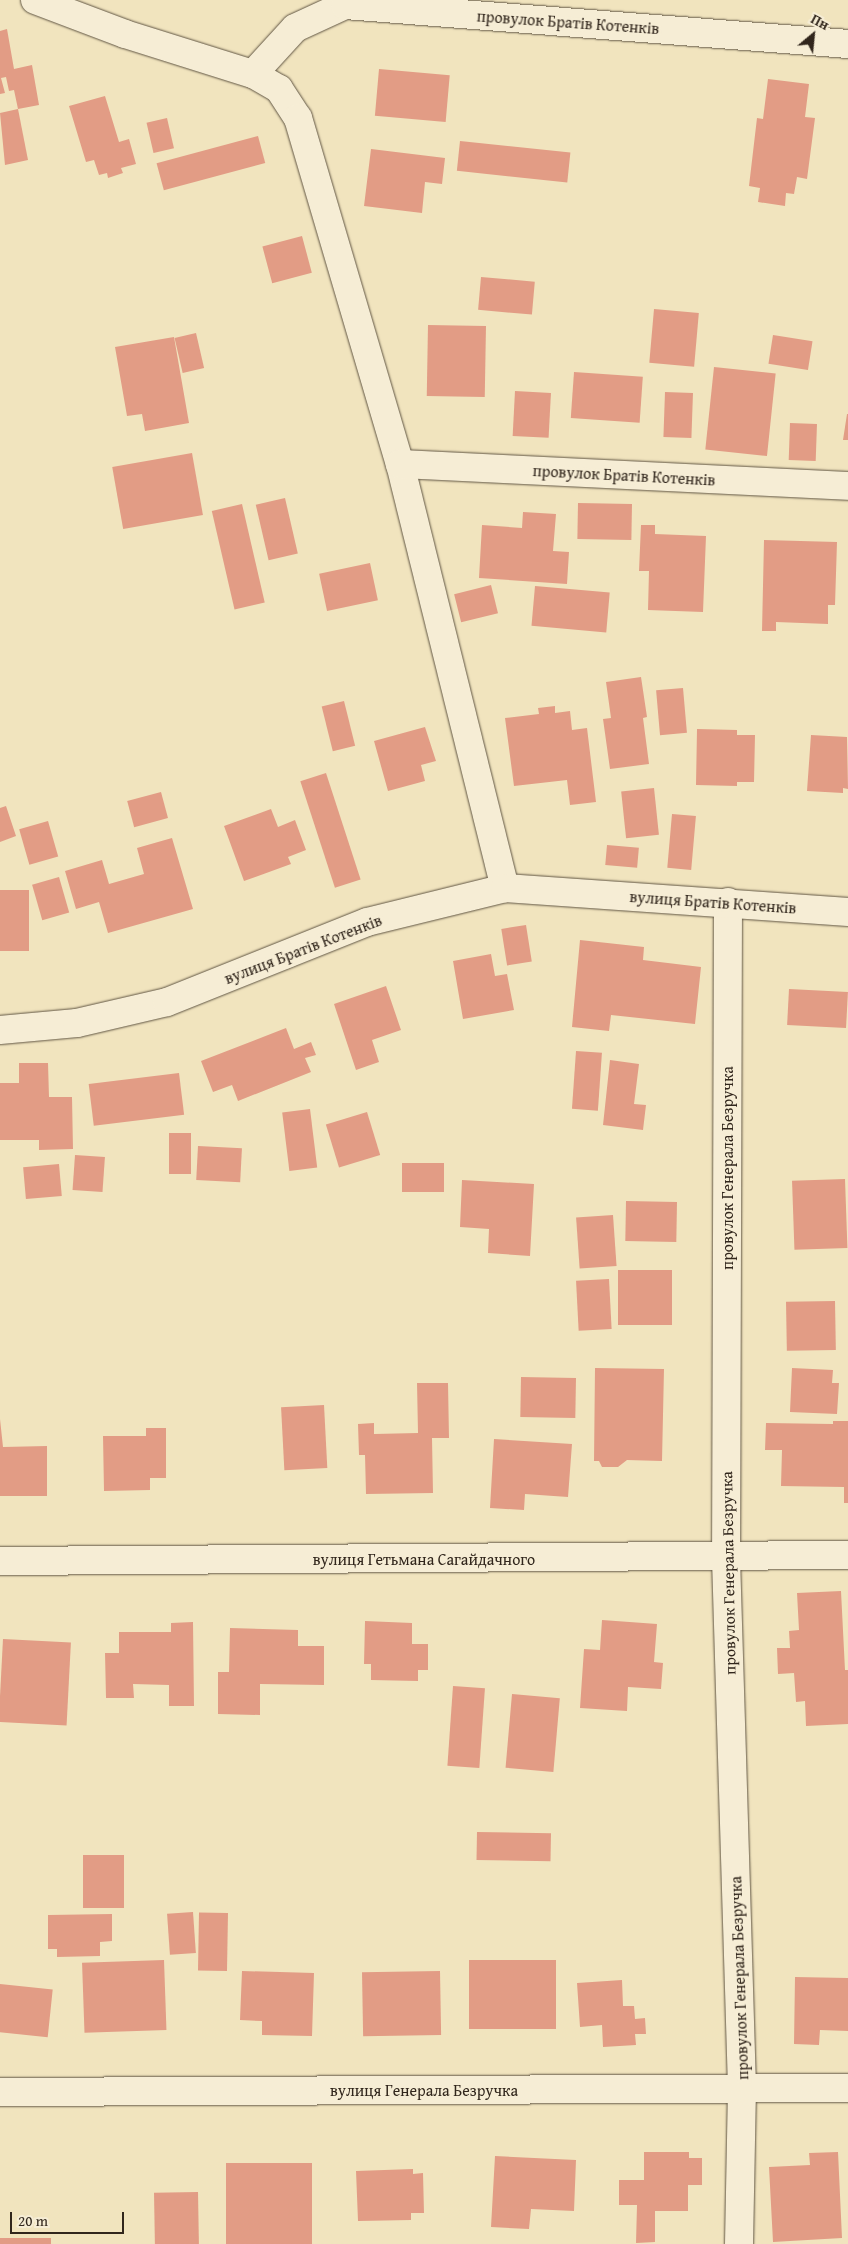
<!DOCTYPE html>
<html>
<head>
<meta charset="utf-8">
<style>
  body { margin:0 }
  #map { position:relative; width:848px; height:2244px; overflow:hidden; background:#f1e4be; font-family:"Gentium Book Plus",serif }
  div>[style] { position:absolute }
  .building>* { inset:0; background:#e29c85; transform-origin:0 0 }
  .roads { filter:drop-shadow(0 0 1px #615644) drop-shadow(0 0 1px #615644) }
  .minor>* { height:28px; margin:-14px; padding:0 14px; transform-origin:14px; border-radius:14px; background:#f6edd5 }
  span { translate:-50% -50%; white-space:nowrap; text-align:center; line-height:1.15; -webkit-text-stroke:5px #f6edd5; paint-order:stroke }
  .street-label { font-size:16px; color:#31261c }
  .north { position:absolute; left:788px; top:10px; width:50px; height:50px; -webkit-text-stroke:4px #f6edd5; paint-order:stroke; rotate:28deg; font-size:14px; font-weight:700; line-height:20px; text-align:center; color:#31261c }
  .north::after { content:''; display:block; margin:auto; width:18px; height:22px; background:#31261c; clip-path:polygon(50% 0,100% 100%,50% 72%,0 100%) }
  .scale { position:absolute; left:10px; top:2212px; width:114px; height:22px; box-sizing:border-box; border:2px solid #31261c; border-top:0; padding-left:6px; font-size:15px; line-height:18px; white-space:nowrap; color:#31261c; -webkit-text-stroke:4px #f6edd5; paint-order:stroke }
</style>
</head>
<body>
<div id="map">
  <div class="building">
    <div style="clip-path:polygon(7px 29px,14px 69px,32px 65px,39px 105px,18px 109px,14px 90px,9px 91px,6px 77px,1px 78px,5px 93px,0 94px,0 31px)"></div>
    <div style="left:379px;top:69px;width:71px;height:47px;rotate:5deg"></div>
    <div style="clip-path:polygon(768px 79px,809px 84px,805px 117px,815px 118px,807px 179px,797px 177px,794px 194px,786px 193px,785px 206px,758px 202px,760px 188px,749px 186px,757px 118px,763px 119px)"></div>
    <div style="clip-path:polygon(105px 96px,119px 142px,129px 139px,136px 164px,121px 168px,123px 173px,108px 178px,107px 173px,99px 175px,94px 160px,86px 162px,69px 106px)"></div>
    <div style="clip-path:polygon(18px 109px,28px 160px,5px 165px,0 113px)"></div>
    <div style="left:167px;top:118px;width:31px;height:21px;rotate:77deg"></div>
    <div style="left:258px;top:136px;width:28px;height:105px;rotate:75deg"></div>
    <div style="left:460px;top:141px;width:111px;height:30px;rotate:6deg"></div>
    <div style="clip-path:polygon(371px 149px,445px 158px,442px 184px,425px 182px,422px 213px,364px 206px)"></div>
    <div style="left:302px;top:236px;width:38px;height:41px;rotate:75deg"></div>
    <div style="left:481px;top:277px;width:54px;height:33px;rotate:5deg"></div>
    <div style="left:654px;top:309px;width:45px;height:54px;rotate:5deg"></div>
    <div style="left:428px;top:325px;width:58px;height:71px;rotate:1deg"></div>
    <div style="left:196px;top:333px;width:36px;height:22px;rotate:77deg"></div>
    <div style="left:773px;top:335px;width:40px;height:29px;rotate:9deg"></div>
    <div style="clip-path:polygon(174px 337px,189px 423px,145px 431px,142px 414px,127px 416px,115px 347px)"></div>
    <div style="left:714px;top:367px;width:62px;height:83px;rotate:6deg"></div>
    <div style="left:574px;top:372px;width:69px;height:46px;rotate:4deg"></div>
    <div style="left:515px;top:391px;width:36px;height:45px;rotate:3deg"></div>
    <div style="left:665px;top:392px;width:28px;height:45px;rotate:2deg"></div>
    <div style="clip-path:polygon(847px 414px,848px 414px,848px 440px,843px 440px)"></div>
    <div style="left:790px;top:423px;width:27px;height:37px;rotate:2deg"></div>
    <div style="left:192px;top:453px;width:63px;height:81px;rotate:80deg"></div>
    <div style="left:285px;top:498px;width:57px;height:30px;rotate:77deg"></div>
    <div style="left:578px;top:503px;width:54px;height:36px;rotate:1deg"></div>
    <div style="left:242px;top:504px;width:101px;height:31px;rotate:77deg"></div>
    <div style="clip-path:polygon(523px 512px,556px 514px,553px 551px,569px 552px,567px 584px,479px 578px,482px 525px,522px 528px)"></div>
    <div style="clip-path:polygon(641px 525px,655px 525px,655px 534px,706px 536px,703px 612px,648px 610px,649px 571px,639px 571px)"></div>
    <div style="clip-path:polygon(764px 540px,837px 542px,835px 605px,828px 605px,828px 624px,776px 622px,776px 631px,762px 631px)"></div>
    <div style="left:370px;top:563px;width:38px;height:52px;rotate:78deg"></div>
    <div style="left:491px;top:585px;width:29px;height:38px;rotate:76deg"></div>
    <div style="left:535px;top:586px;width:75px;height:40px;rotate:5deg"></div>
    <div style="clip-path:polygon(641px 677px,647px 717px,643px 718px,649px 764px,610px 769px,603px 719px,611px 718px,606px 682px)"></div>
    <div style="left:683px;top:688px;width:45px;height:27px;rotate:85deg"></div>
    <div style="left:344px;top:701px;width:46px;height:23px;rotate:76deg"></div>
    <div style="clip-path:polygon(555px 706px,555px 713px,570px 711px,572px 730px,587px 728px,596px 802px,570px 805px,567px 780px,514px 786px,505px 718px,539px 714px,538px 708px)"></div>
    <div style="clip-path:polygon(425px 727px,436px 761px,421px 765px,425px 781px,388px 791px,374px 741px)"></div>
    <div style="clip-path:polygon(697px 729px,737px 730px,737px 735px,755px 735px,754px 782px,737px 782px,737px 786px,696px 785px)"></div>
    <div style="clip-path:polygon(811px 735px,847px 737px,848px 789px,843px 788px,843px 793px,807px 791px)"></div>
    <div style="left:326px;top:773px;width:112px;height:27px;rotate:72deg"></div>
    <div style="left:654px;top:788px;width:47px;height:33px;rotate:84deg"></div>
    <div style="left:161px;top:792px;width:27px;height:35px;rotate:75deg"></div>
    <div style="clip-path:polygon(6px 806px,16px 836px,0 842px,0 808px)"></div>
    <div style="clip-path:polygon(271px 809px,278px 827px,295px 820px,306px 850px,288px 857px,291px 864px,244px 881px,224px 826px)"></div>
    <div style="left:672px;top:814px;width:24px;height:54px;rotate:5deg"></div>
    <div style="left:48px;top:821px;width:37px;height:30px;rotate:74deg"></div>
    <div style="clip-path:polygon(172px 838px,193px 909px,108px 933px,99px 902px,76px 909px,65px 871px,102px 860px,109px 884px,144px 874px,137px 848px)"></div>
    <div style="left:607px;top:845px;width:32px;height:20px;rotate:5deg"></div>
    <div style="left:59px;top:877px;width:37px;height:28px;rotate:74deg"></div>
    <div style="left:0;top:890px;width:29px;height:61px"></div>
    <div style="left:526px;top:925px;width:37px;height:25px;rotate:81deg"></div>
    <div style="clip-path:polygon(580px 940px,644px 947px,643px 960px,701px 967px,695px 1024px,611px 1015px,609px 1031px,572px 1027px)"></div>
    <div style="clip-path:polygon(491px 954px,495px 976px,507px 974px,514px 1010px,463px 1019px,453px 961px)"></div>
    <div style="clip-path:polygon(386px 986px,401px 1030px,372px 1040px,379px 1062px,356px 1070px,334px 1004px)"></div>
    <div style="left:789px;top:989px;width:59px;height:36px;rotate:3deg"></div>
    <div style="clip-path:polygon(286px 1028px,294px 1049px,311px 1042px,316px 1055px,305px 1058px,311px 1072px,238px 1101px,232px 1085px,213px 1092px,201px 1061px)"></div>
    <div style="left:576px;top:1051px;width:26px;height:58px;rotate:4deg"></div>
    <div style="clip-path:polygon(610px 1060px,639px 1064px,634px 1104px,646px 1105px,643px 1130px,603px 1125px)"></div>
    <div style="clip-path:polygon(19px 1063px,48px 1063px,49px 1097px,72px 1097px,73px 1149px,39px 1150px,39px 1140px,0 1140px,0 1083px,19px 1083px)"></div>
    <div style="left:179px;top:1073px;width:42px;height:91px;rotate:83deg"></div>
    <div style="left:310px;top:1109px;width:59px;height:28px;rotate:83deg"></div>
    <div style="left:367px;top:1112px;width:45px;height:43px;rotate:73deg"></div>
    <div style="left:169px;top:1133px;width:22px;height:41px"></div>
    <div style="left:198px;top:1146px;width:44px;height:34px;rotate:3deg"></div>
    <div style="left:75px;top:1155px;width:30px;height:35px;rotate:4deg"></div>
    <div style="left:402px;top:1163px;width:42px;height:29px"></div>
    <div style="left:59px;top:1164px;width:32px;height:36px;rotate:85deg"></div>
    <div style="left:845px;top:1179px;width:69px;height:53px;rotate:88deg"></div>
    <div style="clip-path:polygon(462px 1180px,534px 1184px,530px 1256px,488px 1253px,489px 1229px,460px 1227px)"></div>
    <div style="left:626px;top:1201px;width:51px;height:40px;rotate:1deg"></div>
    <div style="left:613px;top:1215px;width:51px;height:37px;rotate:86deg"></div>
    <div style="left:618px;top:1270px;width:54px;height:55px"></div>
    <div style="left:609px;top:1279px;width:50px;height:33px;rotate:87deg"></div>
    <div style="left:835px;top:1301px;width:49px;height:49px;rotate:89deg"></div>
    <div style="clip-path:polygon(595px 1368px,664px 1369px,662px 1461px,627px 1460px,618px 1467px,602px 1467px,599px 1461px,594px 1461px)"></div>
    <div style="clip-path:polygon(792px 1368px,833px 1370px,832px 1383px,839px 1383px,837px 1414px,790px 1412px)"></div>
    <div style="left:521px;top:1377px;width:55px;height:40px;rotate:1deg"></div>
    <div style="clip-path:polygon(417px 1383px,448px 1383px,449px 1438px,432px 1438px,433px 1493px,366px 1494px,365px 1455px,359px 1455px,358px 1424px,374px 1423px,374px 1434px,418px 1433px)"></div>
    <div style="left:324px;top:1405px;width:63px;height:43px;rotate:87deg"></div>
    <div style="clip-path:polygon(0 1419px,3px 1447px,47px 1446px,47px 1496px,0 1496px)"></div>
    <div style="clip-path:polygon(833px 1421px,848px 1421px,848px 1503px,844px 1503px,844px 1487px,781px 1486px,782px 1450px,765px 1450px,766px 1423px,833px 1424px)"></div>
    <div style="clip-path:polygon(146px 1428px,166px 1428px,166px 1478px,150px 1478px,150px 1490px,104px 1491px,103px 1436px,146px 1436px)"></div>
    <div style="clip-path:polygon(494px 1439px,572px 1444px,568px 1497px,525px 1494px,524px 1510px,490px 1508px)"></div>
    <div style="clip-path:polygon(841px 1591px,845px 1670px,848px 1670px,848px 1724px,806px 1726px,805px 1701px,796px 1702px,794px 1673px,778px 1674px,777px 1648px,790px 1648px,789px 1631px,799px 1630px,797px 1593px)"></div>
    <div style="clip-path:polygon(602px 1620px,657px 1624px,654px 1662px,663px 1663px,661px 1689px,628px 1687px,627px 1711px,580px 1708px,584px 1649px,600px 1650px)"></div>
    <div style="clip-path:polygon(365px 1621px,412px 1623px,412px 1644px,428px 1644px,428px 1670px,418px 1670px,418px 1681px,371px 1680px,371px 1664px,364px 1664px)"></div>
    <div style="clip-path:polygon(193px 1622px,194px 1706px,169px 1706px,169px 1685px,133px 1684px,134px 1698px,106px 1698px,105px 1653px,119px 1653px,119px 1632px,171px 1632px,171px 1623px)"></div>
    <div style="clip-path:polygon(230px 1628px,298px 1630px,298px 1646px,324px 1646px,324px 1685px,260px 1684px,260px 1715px,218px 1714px,218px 1672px,229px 1672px)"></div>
    <div style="left:3px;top:1639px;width:68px;height:83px;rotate:3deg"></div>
    <div style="left:453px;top:1686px;width:32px;height:80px;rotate:4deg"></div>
    <div style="left:512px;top:1694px;width:48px;height:74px;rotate:5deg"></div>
    <div style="left:477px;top:1832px;width:74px;height:28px;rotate:1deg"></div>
    <div style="left:83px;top:1855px;width:41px;height:53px"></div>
    <div style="left:193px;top:1912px;width:41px;height:26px;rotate:86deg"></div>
    <div style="left:228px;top:1913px;width:58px;height:29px;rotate:91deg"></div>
    <div style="clip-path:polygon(112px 1914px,112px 1941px,100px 1942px,100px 1956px,57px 1957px,57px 1949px,48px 1949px,48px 1915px)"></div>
    <div style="left:164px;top:1960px;width:70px;height:82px;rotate:88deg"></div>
    <div style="left:469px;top:1960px;width:87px;height:69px"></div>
    <div style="clip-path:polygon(242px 1971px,314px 1973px,312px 2036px,262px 2035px,262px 2021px,240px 2020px)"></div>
    <div style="left:440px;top:1971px;width:64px;height:78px;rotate:89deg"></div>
    <div style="clip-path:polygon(795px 1977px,848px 1978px,848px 2031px,820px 2030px,819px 2045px,794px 2044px)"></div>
    <div style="clip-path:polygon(622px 1980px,623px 2006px,634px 2006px,635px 2019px,645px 2018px,646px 2034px,635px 2034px,636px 2045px,603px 2047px,602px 2025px,580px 2027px,577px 1983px)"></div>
    <div style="left:0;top:1984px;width:53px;height:48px;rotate:6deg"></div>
    <div style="clip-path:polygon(644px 2152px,689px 2152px,689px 2158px,702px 2158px,702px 2185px,688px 2185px,688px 2211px,655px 2211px,655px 2242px,636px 2243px,637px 2205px,619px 2205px,619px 2180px,644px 2180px)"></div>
    <div style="clip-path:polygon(838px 2152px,842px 2238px,773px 2242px,769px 2167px,810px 2165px,809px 2153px)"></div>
    <div style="clip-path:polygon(495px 2156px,576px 2160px,574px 2211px,531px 2209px,529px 2229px,491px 2227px)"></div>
    <div style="left:226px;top:2163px;width:86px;height:81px"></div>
    <div style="clip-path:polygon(413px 2169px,413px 2174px,423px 2173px,424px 2213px,411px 2213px,411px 2220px,358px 2221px,356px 2171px)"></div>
    <div style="left:198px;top:2192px;width:52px;height:44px;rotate:89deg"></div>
    <div style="left:0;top:2238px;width:51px;height:6px"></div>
  </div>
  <div class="roads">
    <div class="minor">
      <div style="left:35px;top:0;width:96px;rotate:20.7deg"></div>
      <div style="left:125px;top:34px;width:134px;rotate:17.4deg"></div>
      <div style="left:253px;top:74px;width:30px;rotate:30deg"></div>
      <div style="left:279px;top:89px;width:35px;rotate:57deg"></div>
      <div style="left:298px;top:118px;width:361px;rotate:73.6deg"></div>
      <div style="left:400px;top:464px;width:437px;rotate:76.1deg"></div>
      <div style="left:253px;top:74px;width:62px;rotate:-47.6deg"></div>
      <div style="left:295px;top:28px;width:55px;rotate:-24.7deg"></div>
      <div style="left:345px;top:5px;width:505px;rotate:4.43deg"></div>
      <div style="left:400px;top:464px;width:449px;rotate:2.8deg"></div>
      <div style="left:728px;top:902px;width:656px;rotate:90.17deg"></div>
      <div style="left:726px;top:1558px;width:530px;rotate:88.27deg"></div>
      <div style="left:742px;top:2088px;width:156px;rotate:91.1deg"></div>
      <div style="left:0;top:1030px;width:77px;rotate:-5.2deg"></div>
      <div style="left:77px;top:1023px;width:92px;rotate:-13.1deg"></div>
      <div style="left:167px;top:1002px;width:215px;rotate:-21.8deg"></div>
      <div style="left:367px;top:922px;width:142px;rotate:-13.8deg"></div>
      <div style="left:505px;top:888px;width:344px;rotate:4deg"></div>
      <div style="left:0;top:1561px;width:848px;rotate:-0.41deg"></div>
      <div style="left:0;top:2092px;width:848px;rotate:-0.27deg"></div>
    </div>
  </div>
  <div class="street-label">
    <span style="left:568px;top:22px;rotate:4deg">провулок Братів Котенків</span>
    <span style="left:624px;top:475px;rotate:3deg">провулок Братів Котенків</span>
    <span style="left:713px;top:902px;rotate:4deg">вулиця Братів Котенків</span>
    <span style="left:303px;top:949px;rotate:-21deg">вулиця Братів Котенків</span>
    <span style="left:727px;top:1168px;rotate:-90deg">провулок Генерала Безручка</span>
    <span style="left:424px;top:1559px">вулиця Гетьмана Сагайдачного</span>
    <span style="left:728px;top:1573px;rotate:-91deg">провулок Генерала Безручка</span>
    <span style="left:739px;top:1978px;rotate:-92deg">провулок Генерала Безручка</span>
    <span style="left:424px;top:2090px">вулиця Генерала Безручка</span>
  </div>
  <div class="north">Пн</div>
  <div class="scale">20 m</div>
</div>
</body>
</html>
